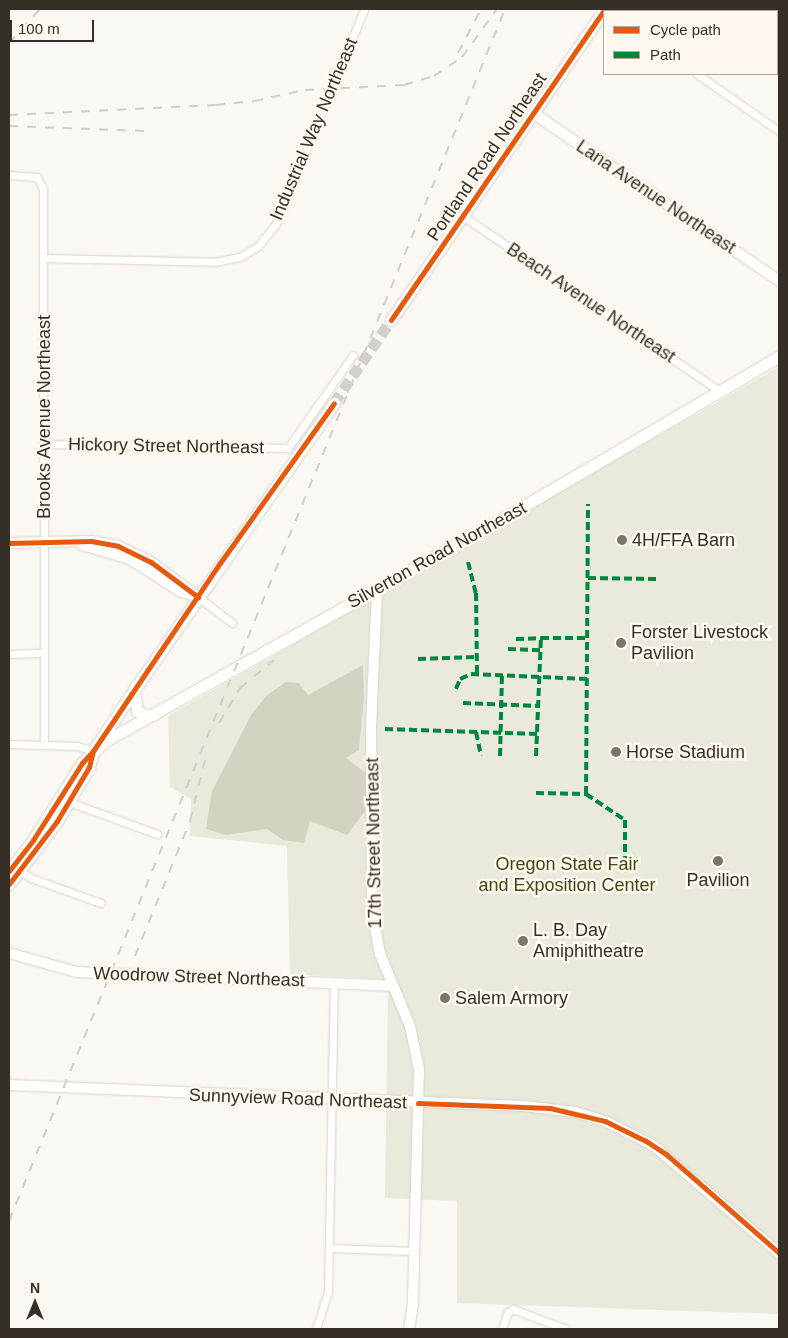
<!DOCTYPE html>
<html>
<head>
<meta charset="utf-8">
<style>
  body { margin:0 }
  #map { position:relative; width:788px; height:1338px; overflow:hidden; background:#fbf7f2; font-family:Arial,sans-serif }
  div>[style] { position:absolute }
  .green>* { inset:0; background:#e9eadb }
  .forest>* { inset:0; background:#d2d3c1 }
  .primary-tunnel>* { height:11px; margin-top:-5.5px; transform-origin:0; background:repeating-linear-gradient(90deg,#d3cfc9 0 11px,transparent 0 16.5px) }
  .roads { filter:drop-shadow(0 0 1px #d9d4cd) drop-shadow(0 0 1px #d9d4cd) }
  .street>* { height:7px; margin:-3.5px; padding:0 3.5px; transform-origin:3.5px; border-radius:3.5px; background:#fefefd }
  .secondary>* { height:10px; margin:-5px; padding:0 5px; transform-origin:5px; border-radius:5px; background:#fefefd }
  .primary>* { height:11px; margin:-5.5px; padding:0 5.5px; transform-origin:5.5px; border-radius:5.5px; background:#fefefd }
  .rail>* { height:2px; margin-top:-1px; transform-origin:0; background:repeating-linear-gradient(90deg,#d0cfcd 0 9px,transparent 0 18px) }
  .quiet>* { height:4px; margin-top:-2px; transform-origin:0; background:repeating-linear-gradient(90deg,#00873e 0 8px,transparent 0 12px) }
  .cycleway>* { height:5px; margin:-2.5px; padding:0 2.5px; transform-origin:2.5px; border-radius:2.5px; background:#e8590c }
  .dots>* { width:14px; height:14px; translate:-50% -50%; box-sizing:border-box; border:2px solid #fff8ee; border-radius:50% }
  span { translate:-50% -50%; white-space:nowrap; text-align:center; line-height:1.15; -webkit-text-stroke:5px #fff8ee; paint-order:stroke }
  .street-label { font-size:18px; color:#352f25 }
  .poi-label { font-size:18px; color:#352f25 }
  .left { translate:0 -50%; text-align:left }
  .park-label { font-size:18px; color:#404817 }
  .frame { position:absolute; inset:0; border:10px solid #352f25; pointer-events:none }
  .legend { position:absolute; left:603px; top:10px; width:175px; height:65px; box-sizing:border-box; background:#fff8ee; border:1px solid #aea89e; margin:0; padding:6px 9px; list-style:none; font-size:15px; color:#352f25 }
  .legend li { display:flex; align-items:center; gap:10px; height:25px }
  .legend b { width:25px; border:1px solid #aea89e }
  .north { position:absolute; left:10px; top:1278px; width:50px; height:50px; -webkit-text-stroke:4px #fff8ee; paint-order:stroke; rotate:0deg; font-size:14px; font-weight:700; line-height:20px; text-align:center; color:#352f25 }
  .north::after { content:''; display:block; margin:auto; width:18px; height:22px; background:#352f25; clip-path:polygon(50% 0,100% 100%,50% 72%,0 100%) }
  .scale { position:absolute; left:10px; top:20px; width:84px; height:22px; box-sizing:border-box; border:2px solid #352f25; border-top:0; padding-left:6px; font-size:15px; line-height:18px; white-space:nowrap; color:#352f25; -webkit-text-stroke:4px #fff8ee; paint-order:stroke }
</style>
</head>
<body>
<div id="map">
  <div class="green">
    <div style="clip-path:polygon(evenodd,779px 367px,779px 1314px,457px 1303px,457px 1201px,385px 1198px,388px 994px,382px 979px,290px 974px,287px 846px,190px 836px,191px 799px,170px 787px,168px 716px,779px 367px,362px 686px,364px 697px,346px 757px,310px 821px,283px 840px,212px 791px,251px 715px,266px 696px,308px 695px,362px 686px)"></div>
  </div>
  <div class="forest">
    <div style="clip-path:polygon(363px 665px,364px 697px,359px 750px,346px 758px,367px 774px,365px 811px,347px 835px,310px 821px,304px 843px,283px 840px,267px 829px,226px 835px,206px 829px,212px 791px,251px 715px,266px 696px,286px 682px,299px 683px,308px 695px)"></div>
  </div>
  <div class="primary-tunnel">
    <div style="left:334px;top:403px;width:101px;rotate:-55.5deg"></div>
  </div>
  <div class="roads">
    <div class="street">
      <div style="left:697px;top:74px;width:100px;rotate:34.8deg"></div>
      <div style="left:9px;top:175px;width:28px;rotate:4deg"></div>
      <div style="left:37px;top:177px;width:13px;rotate:63deg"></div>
      <div style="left:43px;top:189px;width:555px;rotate:89.9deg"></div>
      <div style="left:463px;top:216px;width:311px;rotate:34.3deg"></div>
      <div style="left:44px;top:258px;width:170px;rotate:1.3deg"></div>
      <div style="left:214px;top:262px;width:26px;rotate:-11deg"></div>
      <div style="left:240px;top:257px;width:21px;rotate:-31deg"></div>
      <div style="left:258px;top:246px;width:28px;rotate:-51deg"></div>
      <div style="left:276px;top:224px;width:232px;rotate:-67.7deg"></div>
      <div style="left:43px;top:444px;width:245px;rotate:0.9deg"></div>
      <div style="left:288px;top:448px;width:113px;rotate:-55deg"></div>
      <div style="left:198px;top:597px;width:43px;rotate:37.4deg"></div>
      <div style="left:9px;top:654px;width:35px;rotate:-2deg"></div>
      <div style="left:9px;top:744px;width:68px;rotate:1.7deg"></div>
      <div style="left:77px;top:746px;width:17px;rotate:17deg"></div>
      <div style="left:69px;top:802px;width:94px;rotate:20deg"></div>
      <div style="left:17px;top:869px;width:17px;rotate:33deg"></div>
      <div style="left:31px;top:878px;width:74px;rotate:19.7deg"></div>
      <div style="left:329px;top:1248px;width:85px;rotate:2deg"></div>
      <div style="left:316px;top:1329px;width:40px;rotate:-72deg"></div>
      <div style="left:328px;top:1291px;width:308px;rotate:-88.9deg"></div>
      <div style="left:502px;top:1329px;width:18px;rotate:-71deg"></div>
      <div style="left:508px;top:1312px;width:6px;rotate:-31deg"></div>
      <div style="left:513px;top:1309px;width:57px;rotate:20.7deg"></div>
    </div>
    <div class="secondary">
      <div style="left:533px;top:113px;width:298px;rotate:34.3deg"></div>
      <div style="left:9px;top:543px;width:82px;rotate:-1.4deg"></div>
      <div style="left:91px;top:541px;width:27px;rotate:10deg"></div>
      <div style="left:118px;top:546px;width:37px;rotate:26deg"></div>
      <div style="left:151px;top:562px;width:59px;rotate:36.7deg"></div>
      <div style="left:82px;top:545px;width:50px;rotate:16.3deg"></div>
      <div style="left:130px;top:559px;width:61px;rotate:32.9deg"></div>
      <div style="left:181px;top:592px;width:16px;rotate:14deg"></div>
      <div style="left:377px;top:590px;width:135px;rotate:92.5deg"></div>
      <div style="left:371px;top:725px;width:186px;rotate:89.7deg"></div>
      <div style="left:372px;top:911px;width:44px;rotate:79.5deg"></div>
      <div style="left:380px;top:954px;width:78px;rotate:67.4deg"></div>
      <div style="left:410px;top:1026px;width:44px;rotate:78.2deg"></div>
      <div style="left:419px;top:1069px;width:235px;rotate:91.5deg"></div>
      <div style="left:413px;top:1304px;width:25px;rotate:99deg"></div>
      <div style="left:9px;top:953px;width:70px;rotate:15.8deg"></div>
      <div style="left:76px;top:972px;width:316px;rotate:2.5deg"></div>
      <div style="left:9px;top:1085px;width:515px;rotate:2.34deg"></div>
      <div style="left:524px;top:1106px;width:51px;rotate:6.7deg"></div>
      <div style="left:575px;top:1112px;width:31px;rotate:17deg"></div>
      <div style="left:605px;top:1121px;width:55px;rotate:27deg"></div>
      <div style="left:654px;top:1146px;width:165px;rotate:40.6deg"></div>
    </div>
    <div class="primary">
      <div style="left:391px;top:320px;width:378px;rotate:-55.5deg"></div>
      <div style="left:134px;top:690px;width:21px;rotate:82deg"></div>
      <div style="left:137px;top:711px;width:9px;rotate:27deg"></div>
      <div style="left:145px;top:715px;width:8px"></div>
      <div style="left:9px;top:871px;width:39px;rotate:-52deg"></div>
      <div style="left:33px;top:840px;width:91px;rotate:-57.5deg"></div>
      <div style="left:82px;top:763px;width:32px;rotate:-44deg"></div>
      <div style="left:105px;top:741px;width:439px;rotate:-29.2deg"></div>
      <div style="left:488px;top:527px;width:338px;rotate:-30.4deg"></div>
      <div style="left:9px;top:884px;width:79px;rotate:-52.7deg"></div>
      <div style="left:57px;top:821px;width:63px;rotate:-59.3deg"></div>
      <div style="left:89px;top:767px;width:16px;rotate:-76deg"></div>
      <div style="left:93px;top:751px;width:73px;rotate:-56.1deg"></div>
      <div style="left:134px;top:690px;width:350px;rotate:-55.1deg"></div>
    </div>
  </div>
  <div class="rail">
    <div style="left:9px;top:43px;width:46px;rotate:-47.6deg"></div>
    <div style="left:458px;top:53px;width:50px;rotate:-62.4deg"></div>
    <div style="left:9px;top:115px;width:207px;rotate:-2.8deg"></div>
    <div style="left:216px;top:105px;width:38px;rotate:-6deg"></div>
    <div style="left:254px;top:101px;width:52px;rotate:-12.2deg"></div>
    <div style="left:305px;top:90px;width:99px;rotate:-2.9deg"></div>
    <div style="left:404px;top:85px;width:31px;rotate:-17deg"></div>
    <div style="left:434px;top:76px;width:34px;rotate:-34deg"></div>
    <div style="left:462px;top:57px;width:59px;rotate:-53.9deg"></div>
    <div style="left:9px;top:126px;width:136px;rotate:2.1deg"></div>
    <div style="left:219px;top:723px;width:41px;rotate:-59deg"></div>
    <div style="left:240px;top:688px;width:44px;rotate:-39.5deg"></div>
    <div style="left:135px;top:956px;width:146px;rotate:-67.8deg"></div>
    <div style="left:190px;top:821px;width:67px;rotate:-76.2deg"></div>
    <div style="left:9px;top:1221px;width:1310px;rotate:-67.74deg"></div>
  </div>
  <div class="quiet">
    <div style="left:468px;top:562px;width:32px;rotate:76deg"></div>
    <div style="left:476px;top:593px;width:81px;rotate:89.3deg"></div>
    <div style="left:588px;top:578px;width:68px;rotate:0.8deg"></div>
    <div style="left:516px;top:639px;width:25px;rotate:-2deg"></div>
    <div style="left:508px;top:649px;width:33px;rotate:2deg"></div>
    <div style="left:418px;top:659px;width:58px;rotate:-2deg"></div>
    <div style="left:456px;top:689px;width:11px;rotate:-68deg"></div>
    <div style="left:460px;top:679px;width:12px;rotate:-24deg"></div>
    <div style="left:471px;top:674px;width:116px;rotate:2.5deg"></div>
    <div style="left:463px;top:703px;width:76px;rotate:2.3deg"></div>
    <div style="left:385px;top:729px;width:153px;rotate:1.9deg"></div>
    <div style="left:476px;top:732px;width:24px;rotate:78deg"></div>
    <div style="left:500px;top:756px;width:81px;rotate:-88.6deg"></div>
    <div style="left:536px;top:756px;width:118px;rotate:-87.6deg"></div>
    <div style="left:541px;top:638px;width:46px"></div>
    <div style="left:536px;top:793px;width:50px;rotate:1.1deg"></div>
    <div style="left:586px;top:794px;width:47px;rotate:33.7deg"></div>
    <div style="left:625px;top:820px;width:49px;rotate:90deg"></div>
    <div style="left:586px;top:794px;width:290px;rotate:-89.6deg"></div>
  </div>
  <div class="cycleway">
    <div style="left:391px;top:320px;width:378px;rotate:-55.5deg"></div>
    <div style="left:9px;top:543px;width:82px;rotate:-1.4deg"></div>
    <div style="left:91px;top:541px;width:27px;rotate:10deg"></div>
    <div style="left:118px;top:546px;width:37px;rotate:26deg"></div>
    <div style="left:151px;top:562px;width:59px;rotate:36.7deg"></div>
    <div style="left:9px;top:871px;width:39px;rotate:-52deg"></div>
    <div style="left:33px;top:840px;width:91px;rotate:-57.5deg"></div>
    <div style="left:82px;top:763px;width:16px;rotate:-47deg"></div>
    <div style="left:93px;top:751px;width:227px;rotate:-56deg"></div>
    <div style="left:220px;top:563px;width:196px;rotate:-54.5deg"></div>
    <div style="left:9px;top:884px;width:79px;rotate:-52.7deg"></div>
    <div style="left:57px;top:821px;width:63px;rotate:-59.3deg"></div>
    <div style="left:89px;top:767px;width:16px;rotate:-76deg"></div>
    <div style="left:418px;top:1103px;width:132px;rotate:2.2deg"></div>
    <div style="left:550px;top:1108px;width:57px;rotate:13.3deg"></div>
    <div style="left:605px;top:1121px;width:46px;rotate:26deg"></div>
    <div style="left:646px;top:1141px;width:24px;rotate:33deg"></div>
    <div style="left:666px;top:1154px;width:150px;rotate:41.2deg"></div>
  </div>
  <div class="dots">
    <div style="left:622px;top:540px;background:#7a756d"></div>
    <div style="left:621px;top:643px;background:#7a756d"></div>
    <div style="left:616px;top:752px;background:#7a756d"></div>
    <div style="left:718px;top:861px;background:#7a756d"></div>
    <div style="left:523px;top:941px;background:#7a756d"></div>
    <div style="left:445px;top:998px;background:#7a756d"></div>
  </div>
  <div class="street-label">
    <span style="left:314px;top:129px;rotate:-67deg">Industrial Way Northeast</span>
    <span style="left:487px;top:157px;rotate:-56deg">Portland Road Northeast</span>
    <span style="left:656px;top:197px;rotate:34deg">Lana Avenue Northeast</span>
    <span style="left:591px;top:303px;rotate:34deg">Beach Avenue Northeast</span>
    <span style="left:44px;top:417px;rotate:-90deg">Brooks Avenue Northeast</span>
    <span style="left:166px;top:446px;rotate:1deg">Hickory Street Northeast</span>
    <span style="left:437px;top:555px;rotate:-29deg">Silverton Road Northeast</span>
    <span style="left:374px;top:843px;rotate:-91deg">17th Street Northeast</span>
    <span style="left:199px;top:977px;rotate:2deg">Woodrow Street Northeast</span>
    <span style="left:298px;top:1099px;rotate:2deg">Sunnyview Road Northeast</span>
  </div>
  <div class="poi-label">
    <span class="left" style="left:632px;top:540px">4H/FFA Barn</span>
    <span class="left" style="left:631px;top:643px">Forster Livestock<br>Pavilion</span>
    <span class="left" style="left:626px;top:752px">Horse Stadium</span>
    <span style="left:718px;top:880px">Pavilion</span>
    <span class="left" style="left:533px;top:941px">L. B. Day<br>Amiphitheatre</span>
    <span class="left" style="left:455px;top:998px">Salem Armory</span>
  </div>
  <div class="park-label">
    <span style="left:567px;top:875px">Oregon State Fair<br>and Exposition Center</span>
  </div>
  <div class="frame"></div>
  <ul class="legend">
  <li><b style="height:6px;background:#e8590c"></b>Cycle path</li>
  <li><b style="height:6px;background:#00873e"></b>Path</li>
  </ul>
  <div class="north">N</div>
  <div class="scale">100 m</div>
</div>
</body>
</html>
